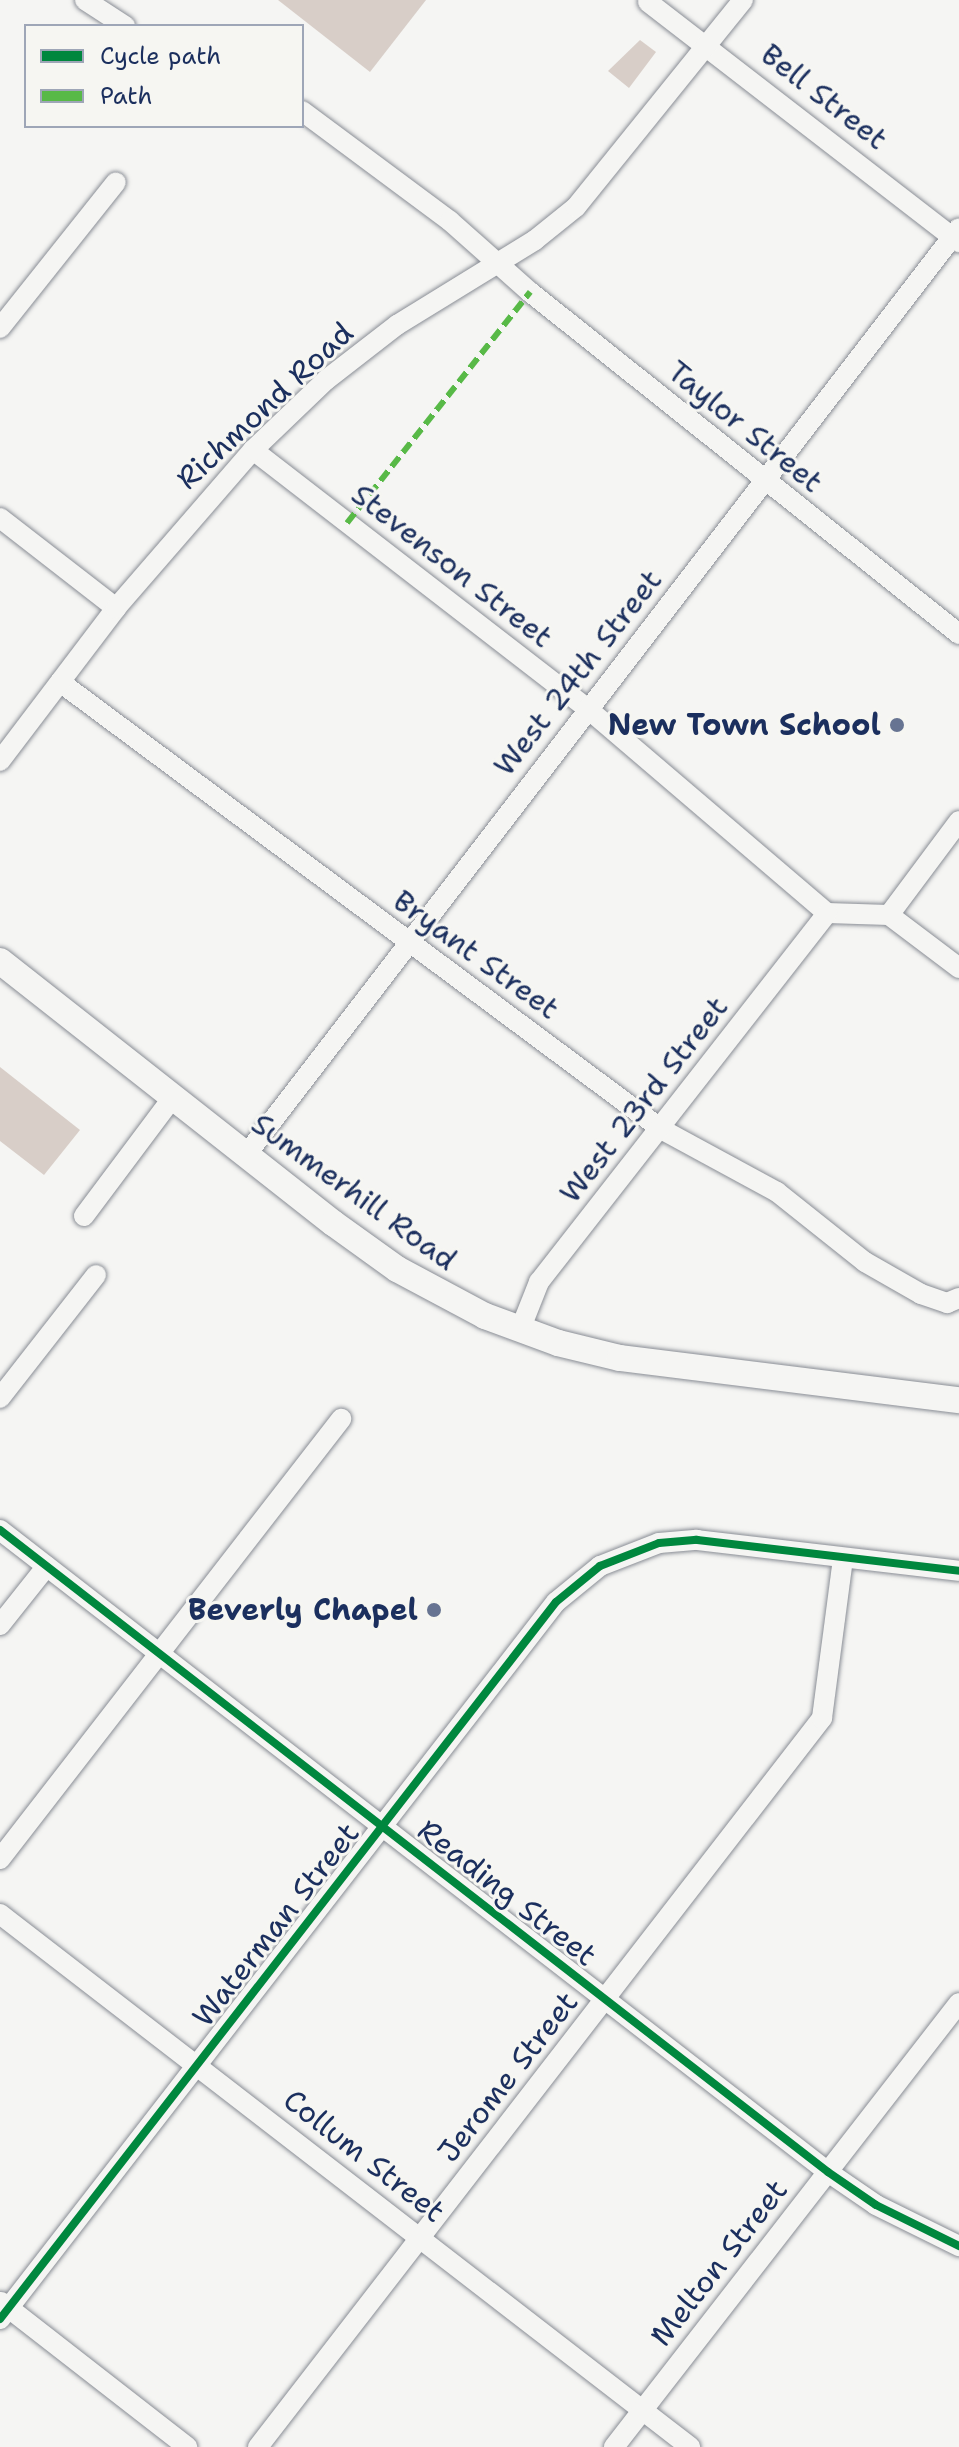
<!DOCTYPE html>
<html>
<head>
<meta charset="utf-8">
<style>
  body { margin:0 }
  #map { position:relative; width:959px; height:2447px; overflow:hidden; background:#f5f5f3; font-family:"Shantell Sans",sans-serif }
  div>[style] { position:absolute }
  .building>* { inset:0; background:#d8cec8 }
  .roads { filter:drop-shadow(0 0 2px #898d95) drop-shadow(0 0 2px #898d95) }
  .minor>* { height:20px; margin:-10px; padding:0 10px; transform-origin:10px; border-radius:10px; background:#f5f5f3 }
  .major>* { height:26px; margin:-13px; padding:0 13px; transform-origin:13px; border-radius:13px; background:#f5f5f3 }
  .quiet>* { height:6px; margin-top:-3px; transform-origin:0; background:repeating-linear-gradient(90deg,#58b947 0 12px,transparent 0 18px) }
  .cycleway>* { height:8px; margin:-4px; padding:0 4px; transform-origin:4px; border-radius:4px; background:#00873e }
  .dots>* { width:22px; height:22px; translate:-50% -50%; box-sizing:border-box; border:4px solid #f6f6f2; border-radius:50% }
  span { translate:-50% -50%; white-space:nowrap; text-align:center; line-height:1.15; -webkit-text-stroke:6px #f6f6f2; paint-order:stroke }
  .street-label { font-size:30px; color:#1b2f5e }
  .poi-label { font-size:30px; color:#1b2f5e; font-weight:700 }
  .right { translate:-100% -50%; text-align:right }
  .legend { position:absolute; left:24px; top:24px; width:280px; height:104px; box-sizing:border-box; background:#f6f6f2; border:2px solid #9ea6b7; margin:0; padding:10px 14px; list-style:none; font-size:24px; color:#1b2f5e }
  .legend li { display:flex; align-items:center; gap:16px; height:40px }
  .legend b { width:40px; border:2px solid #9ea6b7 }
</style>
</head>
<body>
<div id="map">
  <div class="building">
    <div style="clip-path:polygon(278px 0,426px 0,370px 72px)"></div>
    <div style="clip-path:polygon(640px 40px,656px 52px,629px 88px,608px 71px)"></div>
    <div style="clip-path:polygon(0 1067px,80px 1130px,44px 1175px,0 1141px)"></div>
  </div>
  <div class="roads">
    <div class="minor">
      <div style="left:85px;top:0;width:48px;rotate:33deg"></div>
      <div style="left:648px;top:2px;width:393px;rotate:37.7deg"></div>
      <div style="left:302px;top:111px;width:184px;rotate:36.6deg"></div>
      <div style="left:450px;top:221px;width:107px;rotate:41.6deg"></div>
      <div style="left:530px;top:292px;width:549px;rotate:38.56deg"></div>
      <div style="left:0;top:328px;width:186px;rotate:-51.5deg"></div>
      <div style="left:253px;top:450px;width:423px;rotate:37.7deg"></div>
      <div style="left:588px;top:709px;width:314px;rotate:40.5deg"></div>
      <div style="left:827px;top:913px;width:62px;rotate:1.8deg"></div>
      <div style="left:889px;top:915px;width:88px;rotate:37.1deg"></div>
      <div style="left:0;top:518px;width:147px;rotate:37.8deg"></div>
      <div style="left:60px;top:682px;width:749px;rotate:36.64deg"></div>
      <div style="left:661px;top:1129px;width:132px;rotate:28.5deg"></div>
      <div style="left:777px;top:1192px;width:112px;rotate:38.5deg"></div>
      <div style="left:865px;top:1262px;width:64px;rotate:29.7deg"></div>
      <div style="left:921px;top:1294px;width:28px;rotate:19deg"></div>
      <div style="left:947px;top:1303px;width:13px;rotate:-23deg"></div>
      <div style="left:0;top:761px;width:192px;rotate:-52.8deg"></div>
      <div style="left:116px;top:608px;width:209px;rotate:-49.1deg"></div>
      <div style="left:253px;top:450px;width:101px;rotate:-43.8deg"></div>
      <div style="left:326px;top:380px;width:90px;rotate:-37.8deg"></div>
      <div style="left:397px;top:325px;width:162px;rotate:-31.6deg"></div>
      <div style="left:535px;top:240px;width:53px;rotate:-38.8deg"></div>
      <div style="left:576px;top:207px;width:266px;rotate:-51.1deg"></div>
      <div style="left:889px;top:915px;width:117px;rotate:-53.3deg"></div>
      <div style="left:246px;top:1155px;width:1169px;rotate:-52.43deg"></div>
      <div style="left:84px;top:1216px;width:149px;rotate:-53.2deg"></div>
      <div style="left:520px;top:1330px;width:52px;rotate:-68.4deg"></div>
      <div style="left:539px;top:1282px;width:468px;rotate:-52deg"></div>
      <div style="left:0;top:1398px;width:156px;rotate:-52deg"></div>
      <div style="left:0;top:1530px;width:1048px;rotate:37.79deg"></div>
      <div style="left:828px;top:2172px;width:58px;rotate:34.5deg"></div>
      <div style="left:876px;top:2205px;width:93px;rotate:26.3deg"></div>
      <div style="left:0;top:1625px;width:75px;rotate:-51.5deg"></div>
      <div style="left:0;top:1859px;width:557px;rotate:-52.22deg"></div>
      <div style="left:0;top:1914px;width:872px;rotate:37.68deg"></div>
      <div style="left:1px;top:2302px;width:236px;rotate:37.9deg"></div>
      <div style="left:0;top:2319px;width:907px;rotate:-52.21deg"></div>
      <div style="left:556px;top:1602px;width:57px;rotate:-39.3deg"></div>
      <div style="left:600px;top:1566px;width:63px;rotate:-21.3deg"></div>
      <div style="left:659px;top:1543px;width:38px;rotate:-5deg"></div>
      <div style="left:697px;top:1540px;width:264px;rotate:6.7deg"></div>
      <div style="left:258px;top:2447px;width:922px;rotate:-52.27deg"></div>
      <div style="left:822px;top:1718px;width:161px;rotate:-82.5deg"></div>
      <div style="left:614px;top:2447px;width:562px;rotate:-52.15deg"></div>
    </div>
    <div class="major">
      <div style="left:0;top:961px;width:424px;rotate:38.2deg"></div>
      <div style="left:333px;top:1223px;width:79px;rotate:35.7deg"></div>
      <div style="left:397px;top:1269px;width:100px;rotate:28.1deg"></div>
      <div style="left:485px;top:1316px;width:78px;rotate:20.3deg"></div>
      <div style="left:558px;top:1343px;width:64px;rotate:13.6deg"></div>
      <div style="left:620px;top:1358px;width:342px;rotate:7.1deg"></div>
    </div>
  </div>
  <div class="quiet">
    <div style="left:347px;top:523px;width:295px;rotate:-51.6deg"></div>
  </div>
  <div class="cycleway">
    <div style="left:0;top:1530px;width:1048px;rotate:37.79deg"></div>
    <div style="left:828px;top:2172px;width:58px;rotate:34.5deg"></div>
    <div style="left:876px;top:2205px;width:93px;rotate:26.3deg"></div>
    <div style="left:0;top:2319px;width:907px;rotate:-52.21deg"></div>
    <div style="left:556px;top:1602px;width:57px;rotate:-39.3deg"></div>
    <div style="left:600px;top:1566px;width:63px;rotate:-21.3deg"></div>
    <div style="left:659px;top:1543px;width:38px;rotate:-5deg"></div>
    <div style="left:697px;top:1540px;width:264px;rotate:6.7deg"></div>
  </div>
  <div class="dots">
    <div style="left:897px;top:725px;background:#677492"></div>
    <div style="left:434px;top:1610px;background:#677492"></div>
  </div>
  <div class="street-label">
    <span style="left:824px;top:97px;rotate:38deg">Bell Street</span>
    <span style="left:265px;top:406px;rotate:-43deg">Richmond Road</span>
    <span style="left:745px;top:427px;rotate:39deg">Taylor Street</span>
    <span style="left:452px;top:566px;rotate:38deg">Stevenson Street</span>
    <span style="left:578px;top:673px;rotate:-52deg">West 24th Street</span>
    <span style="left:476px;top:955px;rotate:36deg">Bryant Street</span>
    <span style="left:644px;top:1100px;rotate:-52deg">West 23rd Street</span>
    <span style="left:354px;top:1192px;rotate:36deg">Summerhill Road</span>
    <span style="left:507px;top:1893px;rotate:38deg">Reading Street</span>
    <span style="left:276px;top:1925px;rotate:-52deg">Waterman Street</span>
    <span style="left:508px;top:2077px;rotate:-52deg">Jerome Street</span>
    <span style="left:364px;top:2156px;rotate:38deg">Collum Street</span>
    <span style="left:719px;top:2263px;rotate:-52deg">Melton Street</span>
  </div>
  <div class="poi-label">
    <span class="right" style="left:881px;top:725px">New Town School</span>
    <span class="right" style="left:418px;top:1610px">Beverly Chapel</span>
  </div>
  <ul class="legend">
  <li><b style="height:10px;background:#00873e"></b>Cycle path</li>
  <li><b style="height:10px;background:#58b947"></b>Path</li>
  </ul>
</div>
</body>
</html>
